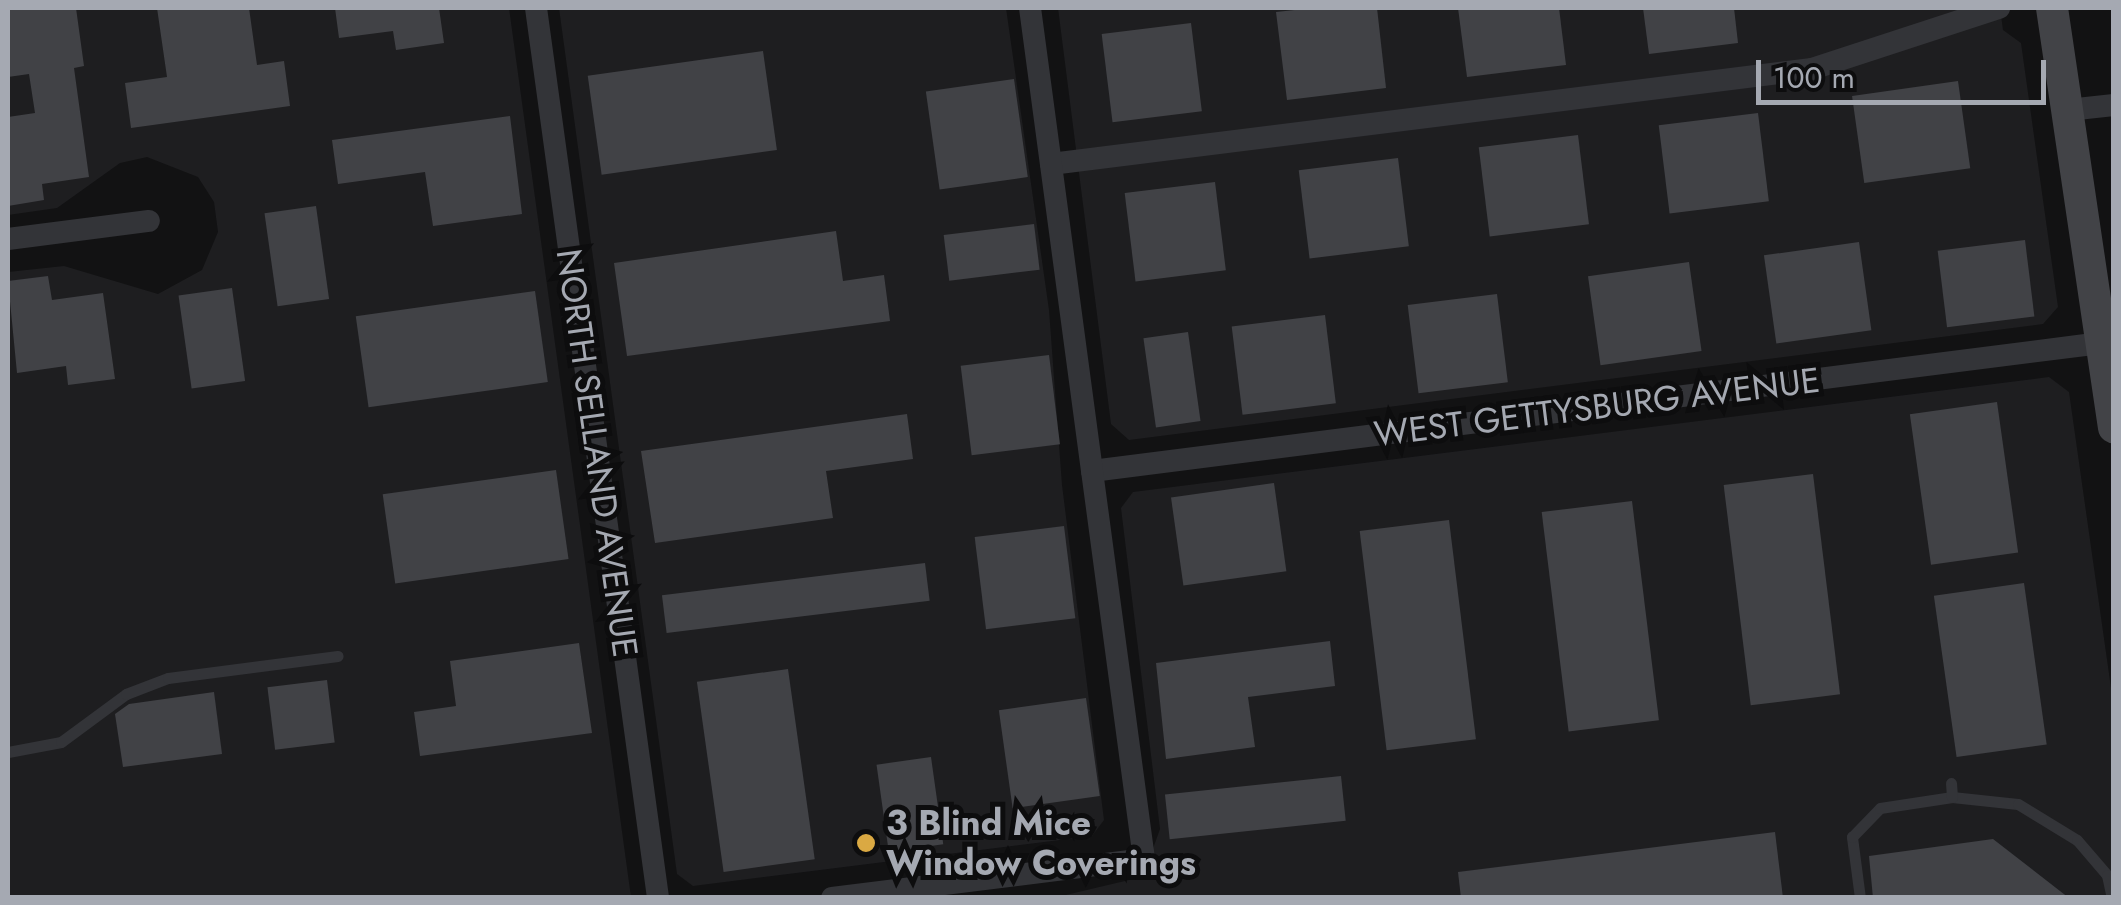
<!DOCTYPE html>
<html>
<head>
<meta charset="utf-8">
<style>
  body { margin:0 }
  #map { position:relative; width:2121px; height:905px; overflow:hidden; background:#121213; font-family:Jost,sans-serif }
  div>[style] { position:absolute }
  .built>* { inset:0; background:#1e1e20 }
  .building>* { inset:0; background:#414246; transform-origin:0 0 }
  .service>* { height:11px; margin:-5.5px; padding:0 5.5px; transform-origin:5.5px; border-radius:5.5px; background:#333438 }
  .minor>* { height:22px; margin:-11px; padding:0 11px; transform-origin:11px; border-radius:11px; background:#333438 }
  .secondary>* { height:32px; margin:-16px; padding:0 16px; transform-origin:16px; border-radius:16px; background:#424347 }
  .dots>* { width:28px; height:28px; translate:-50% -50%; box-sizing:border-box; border:5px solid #0d0d0e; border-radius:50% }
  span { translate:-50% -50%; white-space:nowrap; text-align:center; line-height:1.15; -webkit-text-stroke:10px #0d0d0e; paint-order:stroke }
  .street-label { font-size:35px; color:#a5a9b2 }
  .poi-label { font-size:35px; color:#a5a9b2; font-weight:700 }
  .left { translate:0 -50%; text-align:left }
  .frame { position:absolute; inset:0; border:10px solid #a5a9b2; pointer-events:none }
  .scale { position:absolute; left:1756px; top:60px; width:290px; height:45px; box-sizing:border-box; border:5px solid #a5a9b2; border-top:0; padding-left:12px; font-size:30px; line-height:35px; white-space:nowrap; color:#a5a9b2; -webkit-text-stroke:8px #0d0d0e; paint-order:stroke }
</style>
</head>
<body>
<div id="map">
  <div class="built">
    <div style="clip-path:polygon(8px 8px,509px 8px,631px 897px,8px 897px,8px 272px,64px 266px,158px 294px,202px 270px,218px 232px,214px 202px,198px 177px,147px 157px,120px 163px,57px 208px,8px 215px)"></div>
    <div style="clip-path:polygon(559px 8px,1006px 8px,1049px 310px,1062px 485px,1104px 820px,1092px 836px,693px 886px,677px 874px)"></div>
    <div style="clip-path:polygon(1058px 8px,2000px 8px,2003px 30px,2021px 43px,2058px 307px,2043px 324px,1129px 440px,1111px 424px)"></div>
    <div style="clip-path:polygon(2049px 377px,2069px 392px,2113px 702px,2113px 897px,1053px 898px,1129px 880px,1150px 857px,1160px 829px,1121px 508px,1133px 492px)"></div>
  </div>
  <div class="building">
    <div style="clip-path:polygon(8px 8px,76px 8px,84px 66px,74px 68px,89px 177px,42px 184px,44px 200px,8px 206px,8px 117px,35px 113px,29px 74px,8px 77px)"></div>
    <div style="clip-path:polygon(157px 8px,249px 8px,257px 65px,284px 61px,290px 106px,131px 128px,125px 83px,167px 77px)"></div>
    <div style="clip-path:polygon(335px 8px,439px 8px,444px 43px,396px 50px,393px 31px,339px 38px)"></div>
    <div style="clip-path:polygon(1313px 8px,1377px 8px,1386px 88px,1287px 100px,1276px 12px)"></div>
    <div style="clip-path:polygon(1458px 8px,1559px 8px,1566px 65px,1467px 77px)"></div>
    <div style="clip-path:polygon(1643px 8px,1734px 8px,1738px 43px,1649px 54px)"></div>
    <div style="left:1191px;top:23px;width:89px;height:90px;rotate:83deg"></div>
    <div style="left:763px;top:51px;width:100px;height:177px;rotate:82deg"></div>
    <div style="left:1014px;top:79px;width:99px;height:89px;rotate:82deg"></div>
    <div style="left:1958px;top:81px;width:88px;height:107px;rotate:82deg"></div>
    <div style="left:1758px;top:113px;width:89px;height:100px;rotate:83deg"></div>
    <div style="clip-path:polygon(510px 116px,522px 214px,433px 226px,425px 172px,338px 184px,332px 140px)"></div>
    <div style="left:1578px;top:135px;width:90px;height:100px;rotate:83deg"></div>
    <div style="left:1398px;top:158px;width:89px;height:100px;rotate:83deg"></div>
    <div style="left:1215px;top:182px;width:89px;height:91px;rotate:83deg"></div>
    <div style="left:316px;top:206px;width:94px;height:52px;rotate:82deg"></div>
    <div style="left:1034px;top:224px;width:46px;height:91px;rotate:83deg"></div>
    <div style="clip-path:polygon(836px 231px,843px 281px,884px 275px,890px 321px,627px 356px,614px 263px)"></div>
    <div style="left:2025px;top:240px;width:77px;height:88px;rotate:83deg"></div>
    <div style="left:1859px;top:242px;width:89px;height:96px;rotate:82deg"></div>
    <div style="left:1689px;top:262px;width:90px;height:102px;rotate:82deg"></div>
    <div style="clip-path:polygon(48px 276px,52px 300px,103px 293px,115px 379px,68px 385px,66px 366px,17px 373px,8px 281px)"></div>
    <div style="left:232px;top:288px;width:94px;height:54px;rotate:82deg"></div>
    <div style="left:535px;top:291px;width:92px;height:181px;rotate:82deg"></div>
    <div style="left:1497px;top:294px;width:89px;height:90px;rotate:83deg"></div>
    <div style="left:1325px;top:315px;width:89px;height:94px;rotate:83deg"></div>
    <div style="left:1188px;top:332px;width:90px;height:45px;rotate:82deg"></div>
    <div style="left:1049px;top:355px;width:90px;height:89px;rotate:83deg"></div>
    <div style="left:1997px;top:402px;width:152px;height:88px;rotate:82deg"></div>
    <div style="clip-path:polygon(907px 414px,913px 459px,826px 471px,833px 518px,655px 543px,641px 451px)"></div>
    <div style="left:556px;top:470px;width:90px;height:175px;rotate:82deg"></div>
    <div style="left:1813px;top:474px;width:222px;height:90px;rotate:83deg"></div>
    <div style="left:1274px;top:483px;width:89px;height:104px;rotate:82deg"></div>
    <div style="left:1632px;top:501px;width:221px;height:91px;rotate:83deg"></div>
    <div style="left:1449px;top:520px;width:221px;height:90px;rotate:83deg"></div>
    <div style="left:1064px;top:526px;width:93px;height:90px;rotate:83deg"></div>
    <div style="left:925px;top:563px;width:38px;height:265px;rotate:83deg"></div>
    <div style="left:2024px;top:583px;width:163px;height:91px;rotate:82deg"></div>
    <div style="clip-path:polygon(1330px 641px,1335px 686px,1248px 697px,1255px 747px,1166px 759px,1156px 663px)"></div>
    <div style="clip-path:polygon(579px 643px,592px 733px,420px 756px,414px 712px,456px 706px,450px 661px)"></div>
    <div style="left:788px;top:669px;width:192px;height:92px;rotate:82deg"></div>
    <div style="left:327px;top:680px;width:63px;height:60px;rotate:83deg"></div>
    <div style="clip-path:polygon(214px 692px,222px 754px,123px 767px,115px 714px,129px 704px)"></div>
    <div style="left:1086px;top:698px;width:99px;height:88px;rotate:82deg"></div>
    <div style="left:931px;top:757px;width:88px;height:55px;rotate:82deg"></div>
    <div style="left:1341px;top:776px;width:45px;height:177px;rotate:84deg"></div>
    <div style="clip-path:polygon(1775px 832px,1783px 898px,1461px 898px,1458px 872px)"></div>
    <div style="clip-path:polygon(1993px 839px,2069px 898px,1873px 898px,1869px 856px)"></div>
  </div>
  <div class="service">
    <div style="left:8px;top:752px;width:54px;rotate:-10.7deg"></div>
    <div style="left:61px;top:742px;width:81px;rotate:-36.4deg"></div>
    <div style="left:126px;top:694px;width:45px;rotate:-20.9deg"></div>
    <div style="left:168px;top:678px;width:171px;rotate:-7.4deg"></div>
    <div style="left:1952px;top:797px;width:66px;rotate:6.1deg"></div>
    <div style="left:2018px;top:804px;width:69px;rotate:31.4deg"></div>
    <div style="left:2077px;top:840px;width:46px;rotate:49.4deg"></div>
    <div style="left:2107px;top:875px;width:24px;rotate:78deg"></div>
    <div style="left:1860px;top:898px;width:62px;rotate:-97.5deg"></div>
    <div style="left:1852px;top:837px;width:40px;rotate:-46deg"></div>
    <div style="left:1880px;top:808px;width:73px;rotate:-8.7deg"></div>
    <div style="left:1952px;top:797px;width:14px;rotate:-94deg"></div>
  </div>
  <div class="minor">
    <div style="left:536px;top:8px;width:898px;rotate:82.19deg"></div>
    <div style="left:2068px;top:110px;width:46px;rotate:-6.2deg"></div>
    <div style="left:1051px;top:164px;width:767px;rotate:-7.12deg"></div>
    <div style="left:1812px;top:69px;width:197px;rotate:-18.1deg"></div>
    <div style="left:8px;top:239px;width:142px;rotate:-7.3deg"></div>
    <div style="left:1092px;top:471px;width:1017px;rotate:-7.23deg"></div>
    <div style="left:832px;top:898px;width:314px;rotate:-7.1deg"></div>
    <div style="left:1144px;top:859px;width:859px;rotate:-97.63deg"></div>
  </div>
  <div class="secondary">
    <div style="left:2052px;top:8px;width:424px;rotate:81.6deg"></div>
  </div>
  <div class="dots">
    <div style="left:866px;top:843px;background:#daa943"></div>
  </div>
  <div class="street-label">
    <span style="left:1597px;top:407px;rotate:-7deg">WEST GETTYSBURG AVENUE</span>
    <span style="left:597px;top:453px;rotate:82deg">NORTH SELLAND AVENUE</span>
  </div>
  <div class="poi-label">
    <span class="left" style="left:886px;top:843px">3 Blind Mice<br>Window Coverings</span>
  </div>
  <div class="frame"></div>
  <div class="scale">100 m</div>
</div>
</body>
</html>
